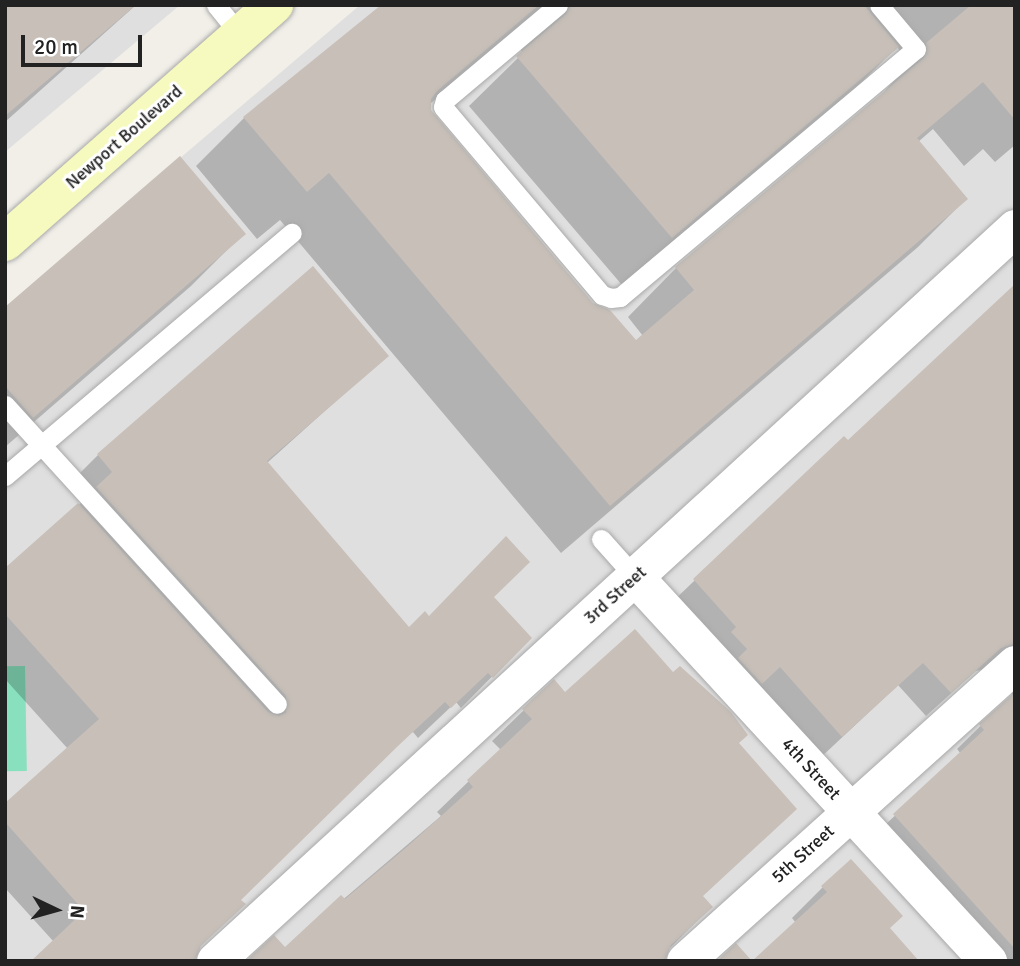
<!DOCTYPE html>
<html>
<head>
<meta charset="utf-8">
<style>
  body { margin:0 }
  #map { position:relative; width:1020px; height:966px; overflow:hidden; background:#f2efe9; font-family:Signika,sans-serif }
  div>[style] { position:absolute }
  .residential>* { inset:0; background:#e0dfdf }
  .pitch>* { inset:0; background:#88e0be; transform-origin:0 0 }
  .shadow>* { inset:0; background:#0003 }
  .building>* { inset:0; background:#c7bfb8 }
  .roads { filter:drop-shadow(0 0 2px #a9a9a9) drop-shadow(0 0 2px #a9a9a9) }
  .lane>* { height:19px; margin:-9.5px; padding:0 9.5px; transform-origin:9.5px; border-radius:9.5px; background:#fff }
  .street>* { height:37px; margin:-18.5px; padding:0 18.5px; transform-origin:18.5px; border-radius:18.5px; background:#fff }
  .secondary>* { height:38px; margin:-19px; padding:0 19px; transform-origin:19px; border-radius:19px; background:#f7fabf }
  span { translate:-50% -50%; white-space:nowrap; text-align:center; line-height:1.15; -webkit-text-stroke:6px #fff; paint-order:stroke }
  .street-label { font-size:18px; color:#222 }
  .frame { position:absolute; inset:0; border:7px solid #222; pointer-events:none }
  .north { position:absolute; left:21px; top:875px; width:70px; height:70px; -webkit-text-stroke:5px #fff; paint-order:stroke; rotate:95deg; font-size:19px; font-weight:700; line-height:28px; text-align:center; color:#222 }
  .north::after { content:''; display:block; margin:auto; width:24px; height:32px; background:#222; clip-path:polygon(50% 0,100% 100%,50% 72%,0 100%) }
  .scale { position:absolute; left:21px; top:35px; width:121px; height:32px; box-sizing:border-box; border:4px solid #222; border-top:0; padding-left:9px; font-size:21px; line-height:24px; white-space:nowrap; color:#222; -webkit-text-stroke:5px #fff; paint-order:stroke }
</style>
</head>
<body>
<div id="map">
  <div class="residential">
    <div style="clip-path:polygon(5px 5px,180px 5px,5px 152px)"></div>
    <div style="clip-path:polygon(360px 5px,1015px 5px,1015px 961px,5px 961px,5px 307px)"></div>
  </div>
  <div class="pitch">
    <div style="left:25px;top:666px;width:105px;height:20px;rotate:89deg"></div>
  </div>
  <div class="shadow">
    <div style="clip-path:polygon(5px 5px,136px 5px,5px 122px)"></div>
    <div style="clip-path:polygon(evenodd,382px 5px,1015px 5px,1015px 145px,995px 162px,983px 149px,964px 166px,933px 129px,918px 142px,966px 199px,918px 247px,561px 553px,280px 220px,257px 239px,196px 166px,244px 118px,382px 5px,514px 41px,523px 53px,469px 106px,622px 285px,848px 96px,897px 47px,910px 62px,878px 99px,676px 268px,628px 317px,643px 336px,635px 342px,592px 304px,432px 116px,430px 104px,500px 43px,514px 41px)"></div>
    <div style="clip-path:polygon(243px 234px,191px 286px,5px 447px,5px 309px)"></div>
    <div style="clip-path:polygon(313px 269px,386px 356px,267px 463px,409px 629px,492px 598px,530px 638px,461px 708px,456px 702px,418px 738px,413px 732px,54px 942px,5px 888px,5px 806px,68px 749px,5px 679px,5px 570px,81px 503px,67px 486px,98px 455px)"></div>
    <div style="clip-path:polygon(1015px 287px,1015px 961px,999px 961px,870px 839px,961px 754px,957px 749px,1012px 695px,1008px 674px,996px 667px,976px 671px,926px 716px,898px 685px,818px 760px,670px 604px,844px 438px,848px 442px)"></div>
    <div style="clip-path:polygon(553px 682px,565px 694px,737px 744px,795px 809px,701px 897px,711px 907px,664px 954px,285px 949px,441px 816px,437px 812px,501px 750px,492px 741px)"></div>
    <div style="clip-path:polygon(823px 887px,888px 929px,796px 923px,792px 918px)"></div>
  </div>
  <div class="building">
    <div style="clip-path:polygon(5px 5px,136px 5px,5px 116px)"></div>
    <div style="clip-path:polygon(381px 5px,539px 5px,437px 91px,431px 99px,431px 110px,593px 303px,610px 310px,636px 340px,694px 290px,675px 267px,924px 58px,926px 43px,971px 5px,1015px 5px,1015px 120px,983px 82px,917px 138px,968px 199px,610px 506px,329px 173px,307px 192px,243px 117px)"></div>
    <div style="clip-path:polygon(570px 5px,864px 5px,899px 47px,672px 238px,516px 56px,566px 14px)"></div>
    <div style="clip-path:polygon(180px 156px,246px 234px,33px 418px,5px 386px,5px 307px)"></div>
    <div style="clip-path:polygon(313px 266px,389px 356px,267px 461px,409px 627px,425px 611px,429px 616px,506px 536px,530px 562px,494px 597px,532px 638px,493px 678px,488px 673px,451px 708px,445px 702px,399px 745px,241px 900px,246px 904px,201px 946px,195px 961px,31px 961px,84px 911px,5px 822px,5px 803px,99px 719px,5px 614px,5px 568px,78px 503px,268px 712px,279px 716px,286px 713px,286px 696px,96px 487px,112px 472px,97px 454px)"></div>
    <div style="clip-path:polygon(1015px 284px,1015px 644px,1001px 648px,951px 693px,923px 663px,842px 737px,780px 667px,762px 684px,738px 658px,747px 649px,731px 632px,736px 627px,693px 579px,844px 436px,848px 440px)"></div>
    <div style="clip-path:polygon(635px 629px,673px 672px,680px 666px,731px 712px,748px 735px,739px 743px,797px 809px,703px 896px,713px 907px,671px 945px,665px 961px,246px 961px,274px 935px,285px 947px,341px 895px,345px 899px,408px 846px,473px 787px,467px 780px,532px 719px,522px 709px,554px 679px,565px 692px)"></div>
    <div style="clip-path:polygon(1015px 692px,1015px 949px,893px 814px,984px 730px,979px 724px)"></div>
    <div style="clip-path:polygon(851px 859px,903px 916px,890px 928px,919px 961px,752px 961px,827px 892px,821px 886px)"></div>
    <div style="clip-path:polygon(736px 943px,752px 961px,717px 961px)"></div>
  </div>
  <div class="roads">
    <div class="lane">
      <div style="left:216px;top:5px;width:38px;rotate:51deg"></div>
      <div style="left:558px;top:5px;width:148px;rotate:139.9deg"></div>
      <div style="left:445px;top:100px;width:7px;rotate:106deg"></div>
      <div style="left:443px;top:107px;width:246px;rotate:49.8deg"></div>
      <div style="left:602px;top:295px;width:9px;rotate:18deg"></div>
      <div style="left:611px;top:298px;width:9px;rotate:-6deg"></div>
      <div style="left:620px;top:297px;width:386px;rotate:-40deg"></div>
      <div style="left:916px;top:49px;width:57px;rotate:-130.1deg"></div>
      <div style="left:5px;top:405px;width:404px;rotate:47.7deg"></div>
      <div style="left:5px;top:476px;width:376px;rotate:-40.3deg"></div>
      <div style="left:601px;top:539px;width:51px;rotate:48.2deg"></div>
    </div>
    <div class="street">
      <div style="left:635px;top:577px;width:522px;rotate:47.41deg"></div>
      <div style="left:215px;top:961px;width:1085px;rotate:-42.5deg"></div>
      <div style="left:685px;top:961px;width:444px;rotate:-42deg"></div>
    </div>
    <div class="secondary">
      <div style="left:5px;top:242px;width:359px;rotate:-41.4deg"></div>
    </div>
  </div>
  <div class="street-label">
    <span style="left:124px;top:137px;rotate:-41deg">Newport Boulevard</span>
    <span style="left:615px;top:595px;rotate:-42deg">3rd Street</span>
    <span style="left:811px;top:769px;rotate:47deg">4th Street</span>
    <span style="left:803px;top:854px;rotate:-42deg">5th Street</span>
  </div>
  <div class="frame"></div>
  <div class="north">N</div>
  <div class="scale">20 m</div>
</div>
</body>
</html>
